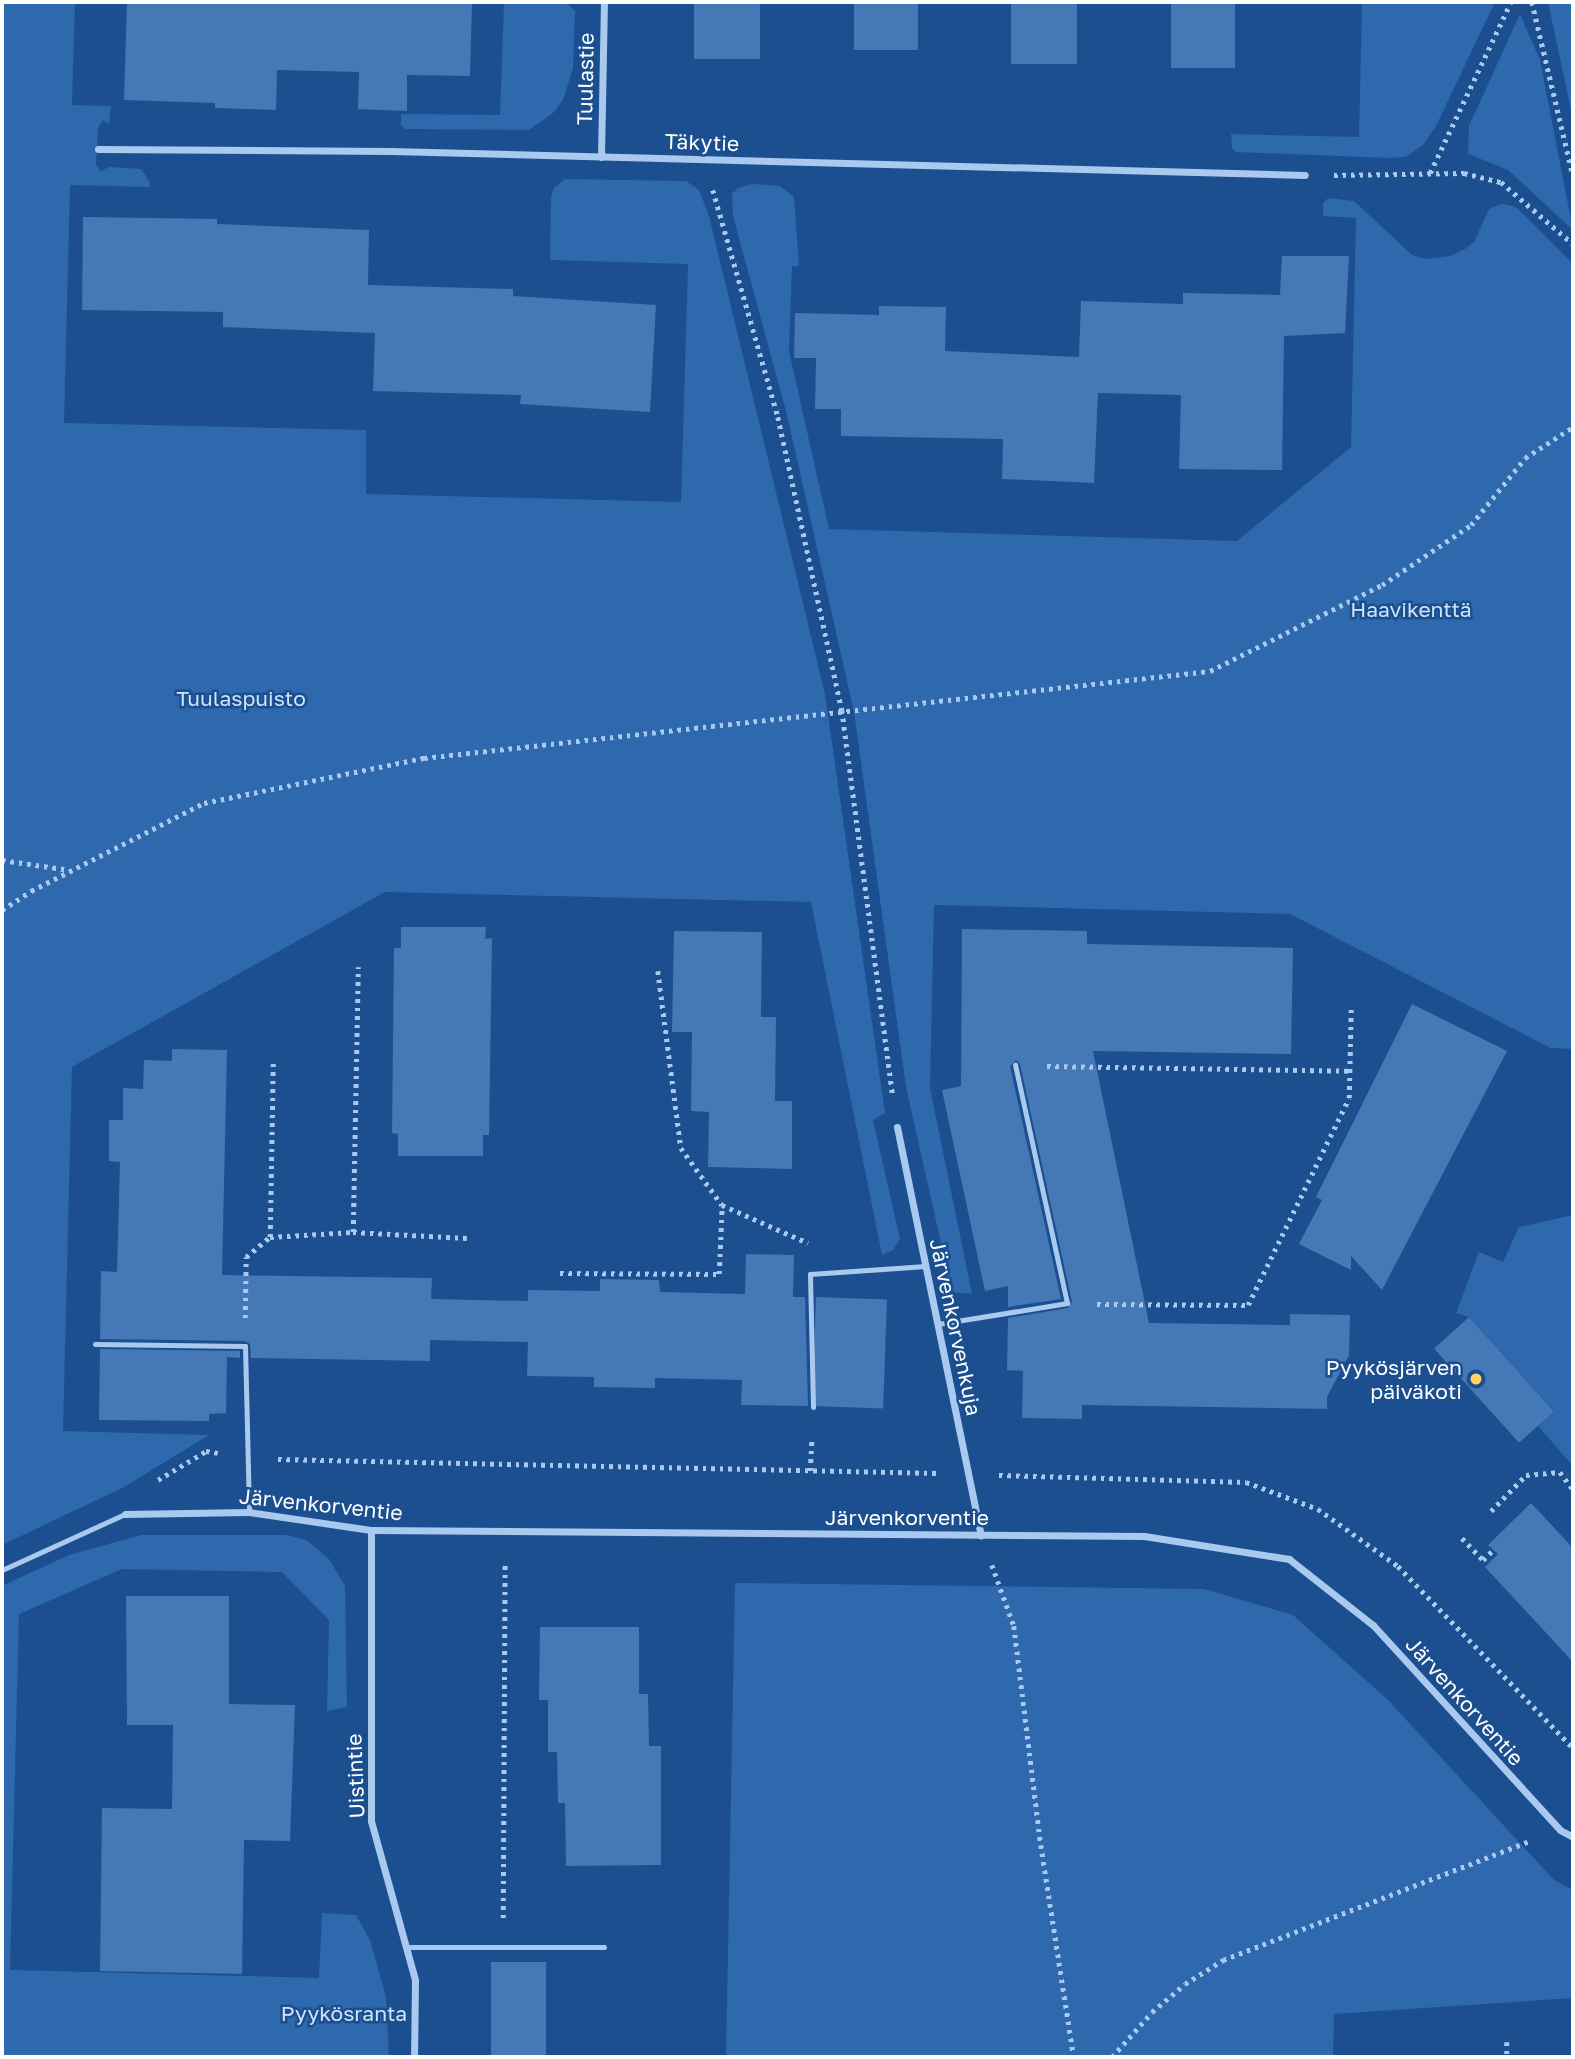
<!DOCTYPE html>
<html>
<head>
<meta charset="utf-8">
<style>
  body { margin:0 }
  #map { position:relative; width:1575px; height:2059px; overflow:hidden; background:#1b4f8f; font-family:"Golos Text",sans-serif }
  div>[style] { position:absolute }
  .green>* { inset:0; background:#2e69ad }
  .building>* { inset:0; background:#4478b7; transform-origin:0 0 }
  .path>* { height:4.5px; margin-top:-2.25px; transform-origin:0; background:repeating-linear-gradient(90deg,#a9c9ee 0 3.5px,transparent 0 8.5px) }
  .lane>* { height:5px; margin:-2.5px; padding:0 2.5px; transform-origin:2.5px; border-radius:2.5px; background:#a9c9ee }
  .street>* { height:7px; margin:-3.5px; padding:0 3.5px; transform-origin:3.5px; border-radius:3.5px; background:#a9c9ee }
  .dots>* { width:19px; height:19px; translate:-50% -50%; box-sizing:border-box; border:4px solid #1b4f8f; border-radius:50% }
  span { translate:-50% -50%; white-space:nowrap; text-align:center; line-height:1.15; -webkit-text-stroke:5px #1b4f8f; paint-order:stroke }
  .street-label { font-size:21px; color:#fff }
  .park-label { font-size:21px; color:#cfe3fa }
  .poi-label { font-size:21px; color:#fff }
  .right { translate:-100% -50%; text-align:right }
  .frame { position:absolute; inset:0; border:4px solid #fff; pointer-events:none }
</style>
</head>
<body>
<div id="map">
  <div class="green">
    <div style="clip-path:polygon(2px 2px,75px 2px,72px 105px,111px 106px,109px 124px,103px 120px,98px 128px,96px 165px,101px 171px,109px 167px,141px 169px,149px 181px,150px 187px,70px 185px,64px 423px,366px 430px,366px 494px,681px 502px,688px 264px,550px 260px,551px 197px,554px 188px,565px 179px,686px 181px,699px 190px,709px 216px,825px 694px,885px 1113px,873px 1120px,900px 1239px,893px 1250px,882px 1255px,811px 902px,385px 892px,72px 1067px,63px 1431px,209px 1435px,124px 1487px,2px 1545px)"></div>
    <div style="clip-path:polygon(504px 2px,567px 3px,575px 11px,573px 68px,563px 100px,553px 113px,529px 130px,405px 129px,401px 125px,401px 114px,500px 115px)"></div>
    <div style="clip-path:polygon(1362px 2px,1495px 2px,1436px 126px,1424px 144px,1406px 157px,1389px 158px,1236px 152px,1232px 148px,1231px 134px,1359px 137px)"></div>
    <div style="clip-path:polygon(1548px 2px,1573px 2px,1573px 119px)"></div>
    <div style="clip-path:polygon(1520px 14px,1540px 60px,1573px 230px,1508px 170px,1468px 154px,1469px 126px)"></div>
    <div style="clip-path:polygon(752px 184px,780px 186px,794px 197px,799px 266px,792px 266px,789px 351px,829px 529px,1237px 541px,1351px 447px,1356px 218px,1323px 216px,1323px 204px,1328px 198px,1354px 201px,1412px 255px,1425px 259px,1451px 256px,1465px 249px,1474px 242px,1489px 209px,1501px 204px,1509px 205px,1517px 208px,1573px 264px,1573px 1049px,1551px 1048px,1290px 914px,934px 905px,930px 1088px,972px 1294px,952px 1292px,906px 1087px,854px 712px,787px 415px,733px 216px,732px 194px,738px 188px)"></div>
    <div style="clip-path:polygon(1573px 1215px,1573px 1466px,1538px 1426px,1554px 1411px,1469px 1317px,1456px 1313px,1479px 1252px,1503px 1262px,1519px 1227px)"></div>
    <div style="clip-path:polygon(141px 1535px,286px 1535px,306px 1540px,329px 1559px,345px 1586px,347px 1707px,327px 1711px,329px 1620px,282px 1572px,122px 1569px,19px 1614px,10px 1970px,319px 1978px,322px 1913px,356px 1915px,370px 1940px,386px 1997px,389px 2057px,2px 2057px,2px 1586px,69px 1555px)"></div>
    <div style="clip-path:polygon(735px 1583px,1204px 1589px,1293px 1615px,1388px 1700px,1554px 1880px,1573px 1890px,1573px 1998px,1334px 2014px,1333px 2057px,726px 2057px)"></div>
  </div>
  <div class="building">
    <div style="clip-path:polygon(127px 2px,472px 2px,470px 76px,407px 75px,407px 111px,358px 109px,359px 72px,277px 70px,276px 110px,215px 108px,215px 103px,124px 100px)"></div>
    <div style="left:694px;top:2px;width:66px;height:57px"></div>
    <div style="left:854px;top:2px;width:64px;height:48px"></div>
    <div style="left:1011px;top:2px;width:66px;height:62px"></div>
    <div style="left:1171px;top:2px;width:64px;height:66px"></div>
    <div style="clip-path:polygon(83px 217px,217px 219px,217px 224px,369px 230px,368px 285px,513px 289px,513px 296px,656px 305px,650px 412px,520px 404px,521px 395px,373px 391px,375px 333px,223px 327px,223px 312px,82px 310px)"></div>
    <div style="clip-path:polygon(1282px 256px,1349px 256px,1345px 333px,1284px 336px,1282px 470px,1179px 469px,1181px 395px,1098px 393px,1094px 483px,1002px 479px,1003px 439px,841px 436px,841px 409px,815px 409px,816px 358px,794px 358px,795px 313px,879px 315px,879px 306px,946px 307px,945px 351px,1079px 357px,1081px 301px,1183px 304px,1183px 293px,1280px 295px)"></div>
    <div style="clip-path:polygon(401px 927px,486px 927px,485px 939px,492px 938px,489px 1135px,483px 1135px,483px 1156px,398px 1156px,398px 1134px,392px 1133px,394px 948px,401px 948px)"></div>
    <div style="clip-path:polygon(962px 929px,1087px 931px,1087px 944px,1293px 948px,1291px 1054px,1093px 1051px,1149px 1323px,1290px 1325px,1290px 1314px,1350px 1315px,1349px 1355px,1327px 1397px,1327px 1409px,1082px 1405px,1082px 1419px,1022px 1418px,1023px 1371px,1007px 1370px,1008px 1318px,1068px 1308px,1072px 1302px,1020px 1064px,1016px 1060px,1010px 1066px,1061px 1299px,1008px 1307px,1008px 1286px,985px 1291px,942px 1090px,961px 1086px)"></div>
    <div style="clip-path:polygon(674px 931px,762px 932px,761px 1017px,776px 1017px,775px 1101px,792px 1101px,792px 1169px,708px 1167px,709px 1112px,691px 1111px,692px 1032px,672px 1032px)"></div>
    <div style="clip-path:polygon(1412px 1004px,1507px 1051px,1382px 1290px,1351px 1256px,1351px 1270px,1299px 1244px,1322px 1200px,1316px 1197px)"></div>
    <div style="clip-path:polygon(172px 1049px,227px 1050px,222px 1275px,432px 1278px,431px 1299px,528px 1301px,528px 1290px,600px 1291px,600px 1279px,659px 1280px,660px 1292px,745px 1294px,746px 1254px,794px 1255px,793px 1297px,805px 1297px,808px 1406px,741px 1405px,742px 1380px,655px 1378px,655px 1388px,594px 1387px,594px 1377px,527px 1376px,528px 1342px,430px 1340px,430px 1361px,251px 1358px,250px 1344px,245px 1341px,100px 1339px,101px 1271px,117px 1272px,120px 1162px,109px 1161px,109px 1120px,123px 1120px,123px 1088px,143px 1089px,144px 1060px,172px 1061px)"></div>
    <div style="left:816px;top:1297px;width:71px;height:109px;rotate:2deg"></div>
    <div style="left:1469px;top:1317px;width:127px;height:47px;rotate:48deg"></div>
    <div style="clip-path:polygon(100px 1349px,240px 1351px,240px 1358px,227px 1357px,226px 1413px,209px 1414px,209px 1421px,99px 1420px)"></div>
    <div style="clip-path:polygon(1531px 1503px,1573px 1548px,1573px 1662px,1485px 1567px,1498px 1554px,1488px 1545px)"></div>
    <div style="clip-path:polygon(126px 1596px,229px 1596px,229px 1704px,295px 1705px,290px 1841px,244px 1840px,242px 1974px,100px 1971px,102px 1808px,172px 1809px,173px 1725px,127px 1725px)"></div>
    <div style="clip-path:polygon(540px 1627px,639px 1627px,639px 1694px,648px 1694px,649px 1746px,661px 1746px,661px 1865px,566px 1866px,565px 1803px,558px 1803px,557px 1752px,548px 1752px,548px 1700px,539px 1700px)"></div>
    <div style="left:491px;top:1962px;width:55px;height:95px"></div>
  </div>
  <div class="path">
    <div style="left:1532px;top:2px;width:179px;rotate:76.7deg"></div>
    <div style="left:1430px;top:173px;width:189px;rotate:-64.7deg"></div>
    <div style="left:1334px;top:175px;width:130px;rotate:-0.9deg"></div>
    <div style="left:1464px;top:173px;width:38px;rotate:14deg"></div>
    <div style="left:1501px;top:182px;width:95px;rotate:40.7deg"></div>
    <div style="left:713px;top:190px;width:236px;rotate:74deg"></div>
    <div style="left:778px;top:417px;width:300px;rotate:77.7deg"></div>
    <div style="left:842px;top:710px;width:390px;rotate:82.5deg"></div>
    <div style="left:2px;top:860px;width:69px;rotate:8.4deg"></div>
    <div style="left:2px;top:910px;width:35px;rotate:-33deg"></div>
    <div style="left:31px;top:891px;width:194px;rotate:-27deg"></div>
    <div style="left:204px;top:803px;width:225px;rotate:-11.6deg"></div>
    <div style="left:424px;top:758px;width:791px;rotate:-6.32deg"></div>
    <div style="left:1210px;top:671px;width:192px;rotate:-26.6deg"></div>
    <div style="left:1382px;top:585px;width:107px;rotate:-34deg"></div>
    <div style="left:1471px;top:525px;width:86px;rotate:-51.1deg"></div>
    <div style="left:1525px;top:458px;width:57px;rotate:-32.9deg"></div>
    <div style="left:658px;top:971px;width:178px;rotate:82.6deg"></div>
    <div style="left:681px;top:1148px;width:70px;rotate:54.3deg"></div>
    <div style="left:722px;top:1205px;width:94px;rotate:23.8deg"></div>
    <div style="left:1047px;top:1066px;width:302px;rotate:0.9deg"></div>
    <div style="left:353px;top:1232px;width:265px;rotate:-88.9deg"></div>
    <div style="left:270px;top:1237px;width:177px;rotate:-89deg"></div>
    <div style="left:560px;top:1273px;width:159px;rotate:0.4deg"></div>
    <div style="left:719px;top:1274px;width:69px;rotate:-87.5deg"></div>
    <div style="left:1097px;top:1304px;width:151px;rotate:0.4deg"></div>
    <div style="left:1248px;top:1305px;width:230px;rotate:-64deg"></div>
    <div style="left:1349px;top:1098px;width:90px;rotate:-88.7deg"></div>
    <div style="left:245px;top:1318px;width:61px;rotate:-89.1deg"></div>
    <div style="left:246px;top:1257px;width:31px;rotate:-40deg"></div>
    <div style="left:270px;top:1237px;width:83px;rotate:-3.4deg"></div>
    <div style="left:353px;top:1232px;width:114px;rotate:3deg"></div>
    <div style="left:278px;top:1459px;width:660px;rotate:1.22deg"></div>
    <div style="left:810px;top:1471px;width:34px;rotate:-87deg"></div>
    <div style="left:999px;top:1475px;width:247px;rotate:1.6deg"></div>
    <div style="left:1246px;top:1482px;width:77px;rotate:20.6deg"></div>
    <div style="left:1318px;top:1509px;width:98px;rotate:35.5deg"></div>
    <div style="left:1398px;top:1566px;width:252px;rotate:46.1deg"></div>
    <div style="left:158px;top:1480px;width:56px;rotate:-31.1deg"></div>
    <div style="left:206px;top:1451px;width:12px;rotate:9deg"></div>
    <div style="left:1491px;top:1511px;width:50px;rotate:-45.8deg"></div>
    <div style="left:1526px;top:1475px;width:34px;rotate:-5deg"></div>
    <div style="left:1560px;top:1472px;width:21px;rotate:53deg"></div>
    <div style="left:1462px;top:1538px;width:30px;rotate:46deg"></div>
    <div style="left:1483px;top:1560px;width:14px;rotate:-45deg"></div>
    <div style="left:992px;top:1565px;width:65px;rotate:70.2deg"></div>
    <div style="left:1014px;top:1626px;width:221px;rotate:83deg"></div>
    <div style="left:1041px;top:1845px;width:215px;rotate:81.2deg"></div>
    <div style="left:503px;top:1918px;width:355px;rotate:-89.7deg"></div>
    <div style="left:1507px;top:2042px;width:15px;rotate:90deg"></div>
    <div style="left:1112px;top:2057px;width:60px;rotate:-48.4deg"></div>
    <div style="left:1152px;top:2012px;width:43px;rotate:-40.3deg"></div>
    <div style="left:1185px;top:1984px;width:45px;rotate:-32.3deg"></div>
    <div style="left:1223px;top:1960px;width:327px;rotate:-21.2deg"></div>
  </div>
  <div class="lane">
    <div style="left:938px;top:1324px;width:131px;rotate:-9.2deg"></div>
    <div style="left:1067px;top:1303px;width:244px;rotate:-102.3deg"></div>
    <div style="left:95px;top:1344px;width:150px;rotate:0.8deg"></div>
    <div style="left:245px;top:1346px;width:166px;rotate:88.6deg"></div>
    <div style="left:813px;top:1407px;width:133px;rotate:-91.3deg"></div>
    <div style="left:810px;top:1274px;width:116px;rotate:-3.9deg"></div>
    <div style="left:2px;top:1570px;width:135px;rotate:-24.5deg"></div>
    <div style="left:406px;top:1947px;width:198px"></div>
  </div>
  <div class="street">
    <div style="left:98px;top:149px;width:293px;rotate:0.4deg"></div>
    <div style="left:391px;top:151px;width:914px;rotate:1.5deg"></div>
    <div style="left:601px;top:157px;width:155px;rotate:-88.9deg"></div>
    <div style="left:897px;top:1127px;width:417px;rotate:78.4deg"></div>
    <div style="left:125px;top:1514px;width:124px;rotate:-0.9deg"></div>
    <div style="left:249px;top:1512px;width:123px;rotate:8.4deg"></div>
    <div style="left:371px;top:1530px;width:773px;rotate:0.44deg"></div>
    <div style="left:1144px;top:1536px;width:147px;rotate:9deg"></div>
    <div style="left:1289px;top:1559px;width:107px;rotate:38.2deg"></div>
    <div style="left:1373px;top:1625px;width:277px;rotate:47.6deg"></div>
    <div style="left:1560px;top:1830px;width:15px;rotate:28deg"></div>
    <div style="left:371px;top:1530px;width:291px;rotate:90deg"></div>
    <div style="left:371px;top:1821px;width:165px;rotate:74.5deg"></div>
    <div style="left:415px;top:1980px;width:77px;rotate:90.7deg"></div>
  </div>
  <div class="dots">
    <div style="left:1476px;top:1379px;background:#ffd166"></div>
  </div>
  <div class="street-label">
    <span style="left:585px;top:79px;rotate:-89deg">Tuulastie</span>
    <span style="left:702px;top:142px;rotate:2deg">Täkytie</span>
    <span style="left:956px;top:1327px;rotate:78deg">Järvenkorvenkuja</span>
    <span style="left:321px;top:1504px;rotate:6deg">Järvenkorventie</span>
    <span style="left:907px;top:1517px">Järvenkorventie</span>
    <span style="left:1465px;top:1701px;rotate:48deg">Järvenkorventie</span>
    <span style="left:355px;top:1776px;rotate:-92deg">Uistintie</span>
  </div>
  <div class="park-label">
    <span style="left:1411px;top:609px">Haavikenttä</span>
    <span style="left:241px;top:698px">Tuulaspuisto</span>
    <span style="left:344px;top:2013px">Pyykösranta</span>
  </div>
  <div class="poi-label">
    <span class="right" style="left:1462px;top:1379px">Pyykösjärven<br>päiväkoti</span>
  </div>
  <div class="frame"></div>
</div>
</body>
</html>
